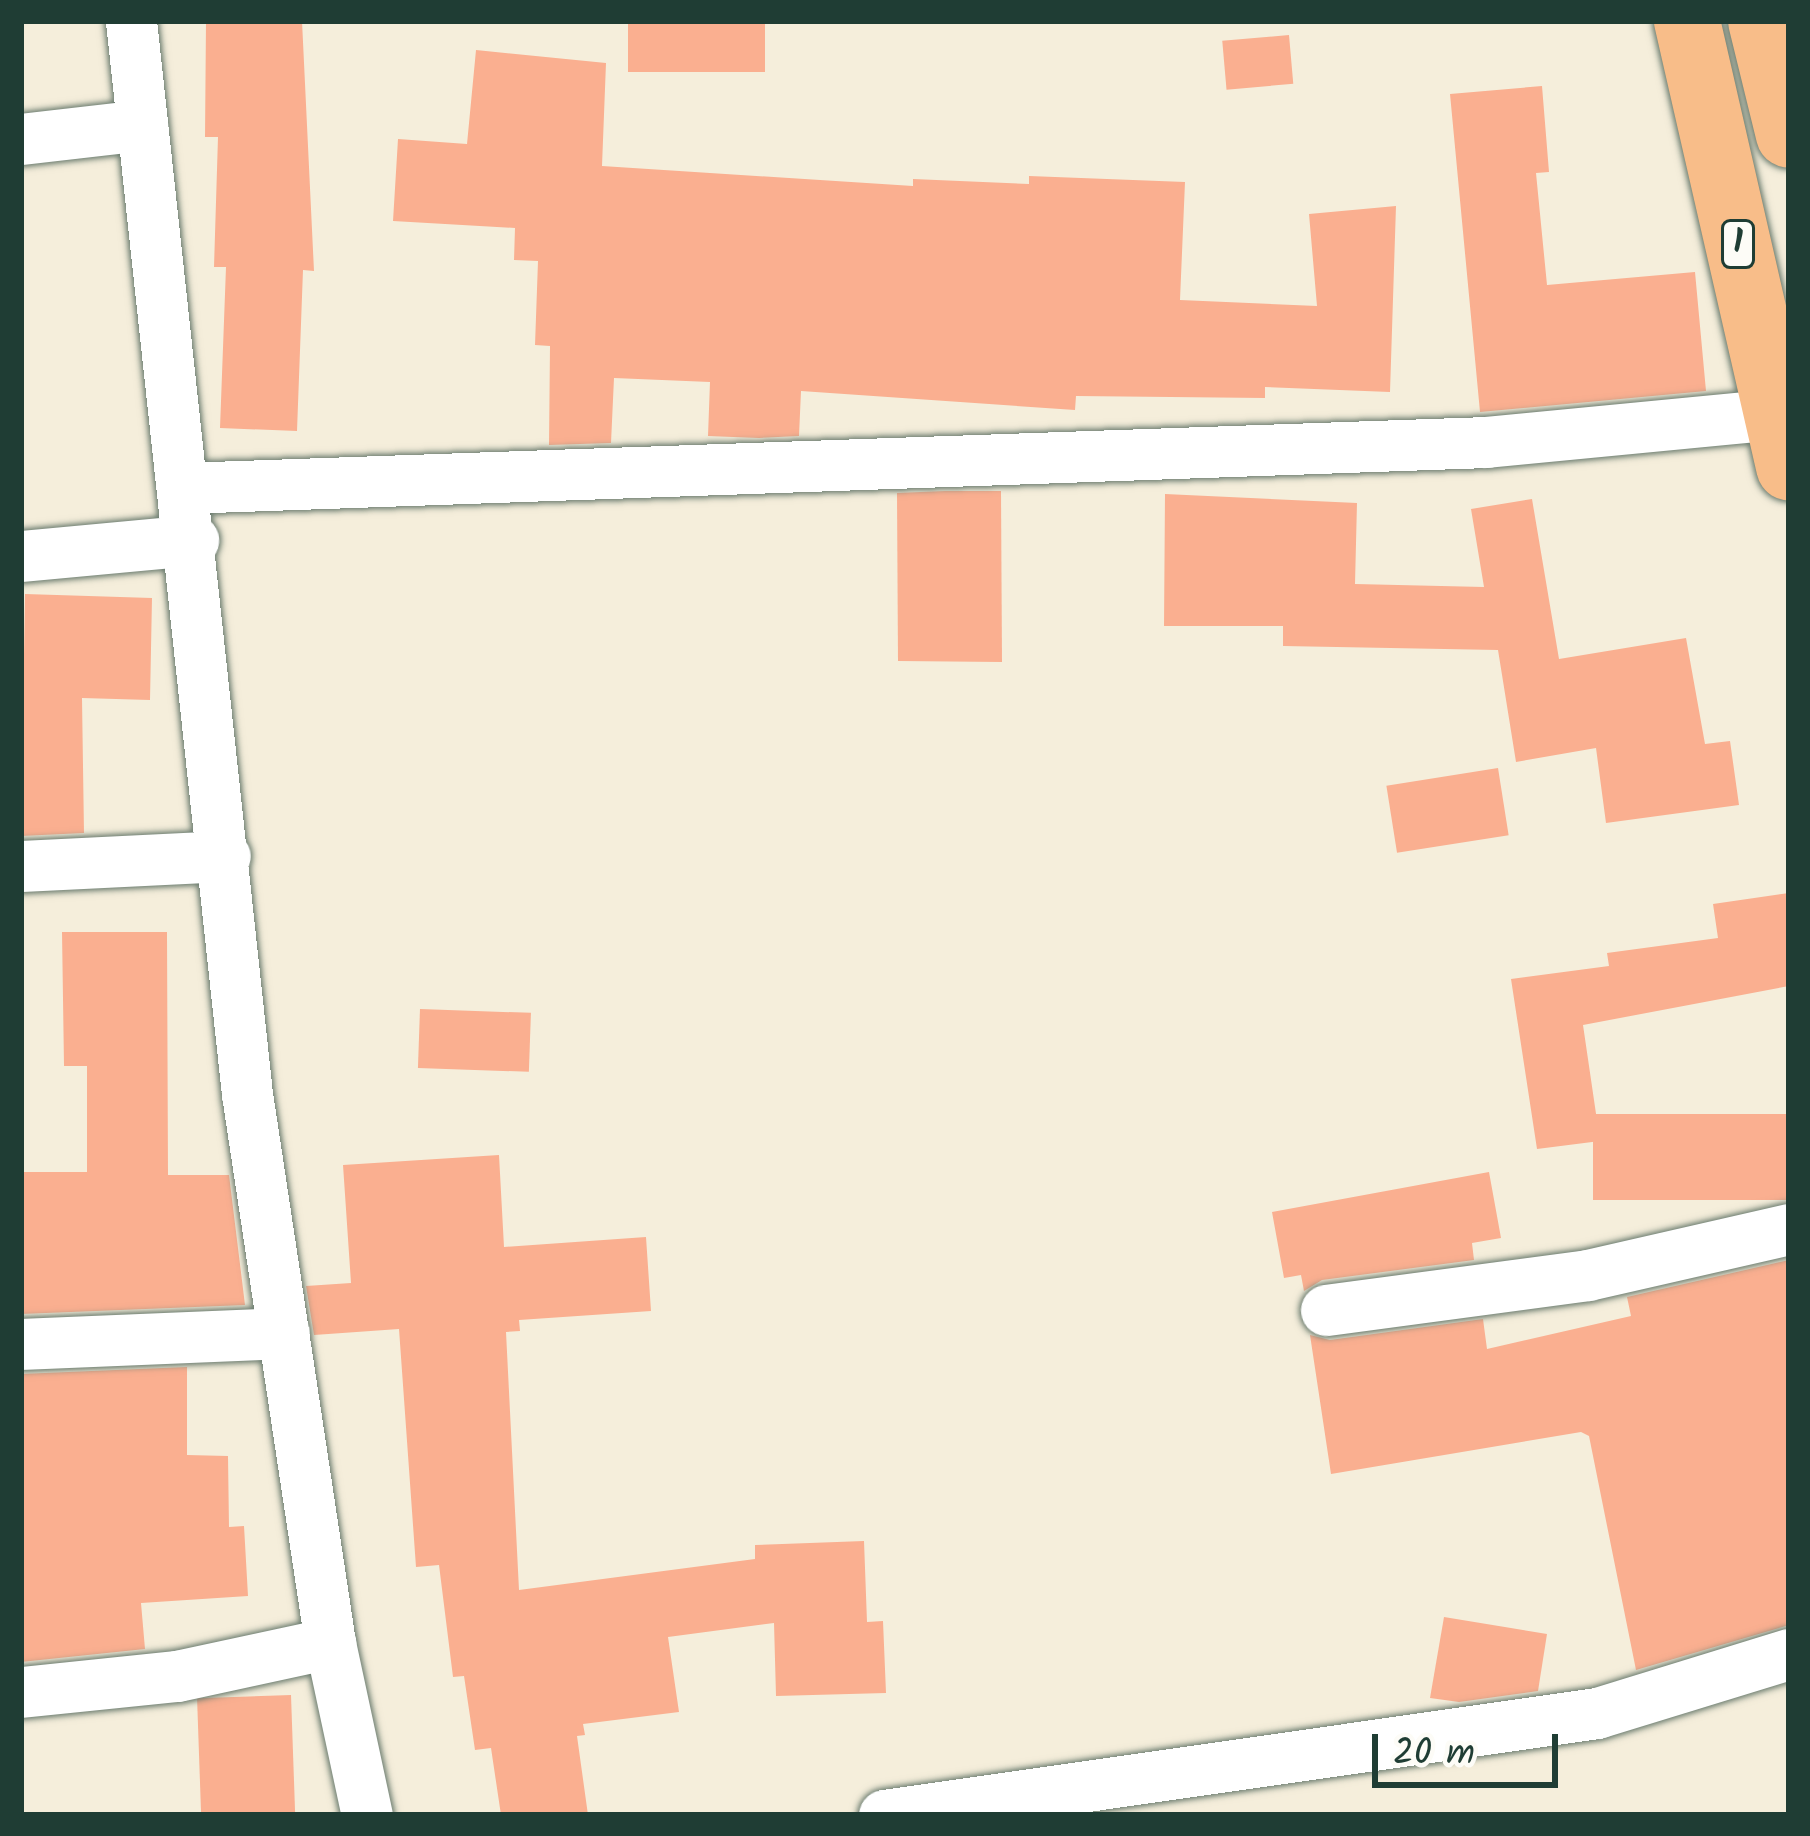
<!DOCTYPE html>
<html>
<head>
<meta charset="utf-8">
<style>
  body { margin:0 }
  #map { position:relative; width:1810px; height:1836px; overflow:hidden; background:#f5eedb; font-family:Kalam,sans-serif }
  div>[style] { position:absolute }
  .building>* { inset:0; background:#faaf90; transform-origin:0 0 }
  .roads { filter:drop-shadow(0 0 3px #6a7b6e) drop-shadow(0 0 3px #6a7b6e) }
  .minor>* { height:51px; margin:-25.5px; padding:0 25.5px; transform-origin:25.5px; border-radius:25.5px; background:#fff }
  .trunk>* { height:66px; margin:-33px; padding:0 33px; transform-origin:33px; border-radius:33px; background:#f8bd89 }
  span { translate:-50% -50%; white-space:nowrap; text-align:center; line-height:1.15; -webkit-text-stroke:9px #fdfcf7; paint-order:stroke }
  .shield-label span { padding:3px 9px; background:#fdfcf7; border:3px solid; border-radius:9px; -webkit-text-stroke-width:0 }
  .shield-label { font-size:33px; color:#1f3d34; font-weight:700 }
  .frame { position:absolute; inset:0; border:24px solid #1f3d34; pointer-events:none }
  .scale { position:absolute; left:1372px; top:1734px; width:186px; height:54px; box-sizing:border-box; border:6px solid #1f3d34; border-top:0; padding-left:15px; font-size:36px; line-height:42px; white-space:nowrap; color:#1f3d34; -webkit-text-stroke:9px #fdfcf7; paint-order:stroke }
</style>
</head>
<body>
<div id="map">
  <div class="building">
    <div style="clip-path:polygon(206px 21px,302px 21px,314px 271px,303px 270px,297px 431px,220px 428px,226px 267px,214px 267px,218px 137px,205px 137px)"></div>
    <div style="left:628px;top:21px;width:137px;height:51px"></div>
    <div style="left:1289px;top:35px;width:49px;height:67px;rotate:85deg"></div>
    <div style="clip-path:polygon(476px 50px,606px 63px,602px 166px,913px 186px,913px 179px,1029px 184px,1029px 176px,1185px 182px,1180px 300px,1317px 306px,1309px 214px,1396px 206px,1390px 392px,1265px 387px,1265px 398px,1076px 396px,1075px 410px,801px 391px,799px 436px,759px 438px,708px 436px,710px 382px,614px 378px,611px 443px,549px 445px,550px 346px,535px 345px,538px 261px,514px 260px,515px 228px,393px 221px,398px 139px,467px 144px)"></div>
    <div style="clip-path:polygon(1542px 86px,1549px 172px,1536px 173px,1547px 285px,1695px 272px,1706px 391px,1480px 412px,1450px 94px)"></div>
    <div style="clip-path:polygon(945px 491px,1001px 491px,1002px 662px,898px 661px,897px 493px)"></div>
    <div style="clip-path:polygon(1165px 494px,1357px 503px,1355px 584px,1484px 587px,1471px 509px,1532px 499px,1559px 659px,1686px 638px,1705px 744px,1730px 741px,1739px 805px,1606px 823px,1596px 748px,1516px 762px,1498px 650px,1283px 646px,1283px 626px,1164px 626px)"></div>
    <div style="clip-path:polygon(25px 594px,152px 598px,150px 700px,82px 698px,84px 833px,21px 836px)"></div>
    <div style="left:1498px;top:768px;width:68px;height:113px;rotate:81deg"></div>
    <div style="clip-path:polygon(1789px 893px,1789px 986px,1583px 1025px,1600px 1141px,1537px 1149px,1511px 979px,1609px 966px,1607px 953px,1718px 938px,1713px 904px)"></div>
    <div style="clip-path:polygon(62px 932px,167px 932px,168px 1175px,229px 1175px,245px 1305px,21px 1314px,21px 1172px,87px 1172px,87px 1066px,64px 1066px)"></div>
    <div style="left:420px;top:1009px;width:111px;height:59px;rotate:2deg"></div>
    <div style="left:1789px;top:1114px;width:86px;height:196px;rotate:90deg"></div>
    <div style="clip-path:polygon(499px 1155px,504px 1247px,646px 1237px,651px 1311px,519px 1320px,520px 1331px,506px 1332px,519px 1590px,755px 1559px,755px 1545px,864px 1541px,867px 1622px,883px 1621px,886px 1693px,776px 1696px,774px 1623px,668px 1637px,679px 1712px,583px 1724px,585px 1735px,577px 1736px,588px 1815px,501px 1815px,491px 1748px,475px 1750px,464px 1676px,453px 1677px,439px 1565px,416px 1567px,399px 1329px,314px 1335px,306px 1286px,351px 1283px,343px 1165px)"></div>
    <div style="clip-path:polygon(1489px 1172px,1501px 1238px,1472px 1243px,1474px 1260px,1322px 1280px,1304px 1291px,1301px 1275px,1284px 1278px,1272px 1212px)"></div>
    <div style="clip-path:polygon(1789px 1260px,1789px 1625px,1636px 1670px,1589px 1436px,1581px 1432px,1331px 1474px,1310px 1335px,1330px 1340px,1483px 1319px,1487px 1349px,1631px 1316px,1627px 1297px)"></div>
    <div style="clip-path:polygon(187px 1367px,187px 1455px,228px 1456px,229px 1527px,244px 1526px,248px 1596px,141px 1603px,145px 1649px,21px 1662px,21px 1374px)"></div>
    <div style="clip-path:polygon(1444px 1617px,1547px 1634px,1538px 1691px,1459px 1702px,1430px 1698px)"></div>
    <div style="left:291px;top:1695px;width:120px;height:94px;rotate:88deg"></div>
  </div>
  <div class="roads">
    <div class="minor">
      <div style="left:131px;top:21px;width:1079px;rotate:83.83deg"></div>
      <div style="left:247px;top:1094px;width:555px;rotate:81.4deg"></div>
      <div style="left:330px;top:1643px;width:176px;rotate:77.9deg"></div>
      <div style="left:21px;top:139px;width:122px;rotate:-6.6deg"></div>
      <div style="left:183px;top:488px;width:1304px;rotate:-2.02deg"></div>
      <div style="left:1486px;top:442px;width:291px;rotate:-5.5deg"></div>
      <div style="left:21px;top:556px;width:173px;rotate:-5.3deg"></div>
      <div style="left:21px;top:866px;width:204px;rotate:-2.8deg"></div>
      <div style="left:1326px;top:1310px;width:264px;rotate:-7.6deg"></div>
      <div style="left:1588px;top:1275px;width:206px;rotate:-12.9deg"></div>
      <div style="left:21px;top:1344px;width:263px;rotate:-2.4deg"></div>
      <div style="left:21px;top:1692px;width:157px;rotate:-5.9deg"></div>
      <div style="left:177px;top:1676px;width:157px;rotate:-12.2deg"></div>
      <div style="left:884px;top:1815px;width:720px;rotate:-8.14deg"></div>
      <div style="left:1597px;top:1713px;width:201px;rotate:-17.1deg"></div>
    </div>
    <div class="trunk">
      <div style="left:1687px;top:21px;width:458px;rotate:77.1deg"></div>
      <div style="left:1761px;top:21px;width:117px;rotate:76.2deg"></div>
    </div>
  </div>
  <div class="shield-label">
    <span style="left:1738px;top:244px">1</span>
  </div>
  <div class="frame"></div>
  <div class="scale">20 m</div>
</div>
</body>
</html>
